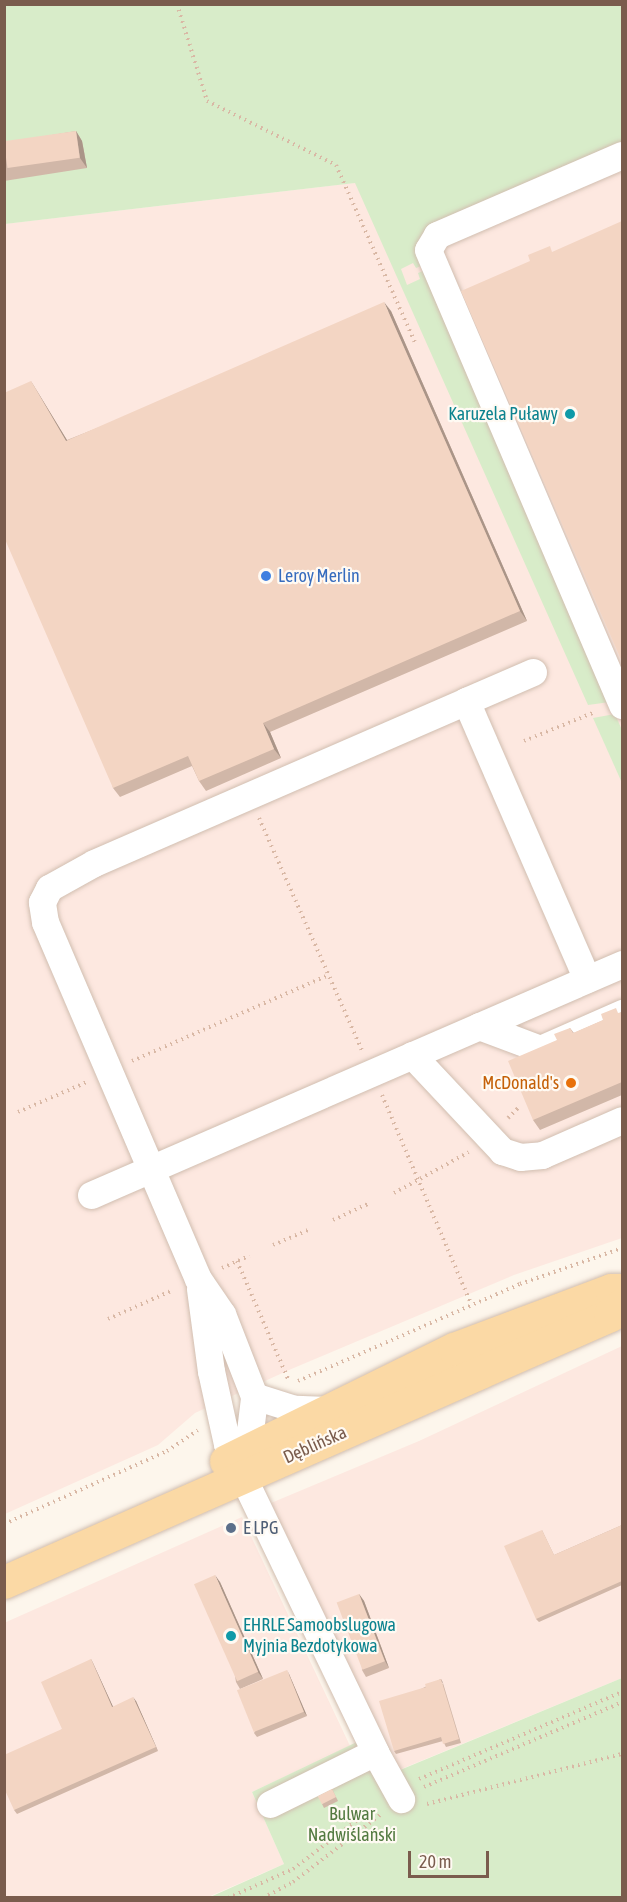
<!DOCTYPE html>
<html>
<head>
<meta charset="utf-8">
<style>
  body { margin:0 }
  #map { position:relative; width:627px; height:1902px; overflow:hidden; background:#fdf6ec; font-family:"Asap Condensed",sans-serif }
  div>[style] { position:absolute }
  .commercial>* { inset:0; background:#fde8e0 }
  .green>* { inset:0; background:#d8ecc9 }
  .path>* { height:4px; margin-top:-2px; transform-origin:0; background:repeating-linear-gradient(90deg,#d9b8a5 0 1.5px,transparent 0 6px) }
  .roads { filter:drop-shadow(0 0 2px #d1beb0) drop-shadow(0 0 2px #d1beb0) }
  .minor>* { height:27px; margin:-13.5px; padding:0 13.5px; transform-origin:13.5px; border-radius:13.5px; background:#fff }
  .major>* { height:33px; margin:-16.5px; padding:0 16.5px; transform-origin:16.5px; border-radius:16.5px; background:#fbd9a5 }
  .wall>* { inset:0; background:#d1b7a8 }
  .shaded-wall>* { inset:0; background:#aa9588; transform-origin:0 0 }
  .building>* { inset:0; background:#f3d5c3; transform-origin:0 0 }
  .dots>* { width:16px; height:16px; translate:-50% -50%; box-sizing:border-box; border:3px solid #fffaf3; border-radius:50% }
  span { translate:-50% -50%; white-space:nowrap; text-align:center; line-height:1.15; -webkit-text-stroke:4.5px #fffaf3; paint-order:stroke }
  .culture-label { font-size:18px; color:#0d838f }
  .right { translate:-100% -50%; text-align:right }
  .left { translate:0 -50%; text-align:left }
  .shop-label { font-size:18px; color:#366cbe }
  .food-label { font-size:18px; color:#c56008 }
  .street-label { font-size:18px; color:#7a5c4d }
  .service-label { font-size:18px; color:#4e5e75 }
  .park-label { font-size:18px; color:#537a41 }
  .frame { position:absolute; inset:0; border:6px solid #7a5c4d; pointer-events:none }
  .scale { position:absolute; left:408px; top:1851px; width:81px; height:27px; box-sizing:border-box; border:3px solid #7a5c4d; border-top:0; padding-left:8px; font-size:18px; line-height:21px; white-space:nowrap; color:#7a5c4d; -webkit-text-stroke:4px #fffaf3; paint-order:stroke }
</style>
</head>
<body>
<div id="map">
  <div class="commercial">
    <div style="clip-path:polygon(622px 89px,622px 1238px,514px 1275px,289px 1370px,195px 1413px,158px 1445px,5px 1514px,4px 224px,354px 183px)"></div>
    <div style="clip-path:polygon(622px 1346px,622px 1678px,399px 1770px,271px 1503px,419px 1441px)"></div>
    <div style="clip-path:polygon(242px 1517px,350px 1746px,252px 1792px,284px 1864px,208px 1897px,5px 1897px,4px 1623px)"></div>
  </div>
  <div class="green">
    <div style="clip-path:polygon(4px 5px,622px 5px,622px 143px,436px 224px,421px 266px,416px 268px,413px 263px,401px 269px,407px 285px,420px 279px,418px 273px,423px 271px,610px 702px,588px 705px,355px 183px,5px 224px)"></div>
    <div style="clip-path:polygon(615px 714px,622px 730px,622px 783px,593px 718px)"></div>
    <div style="clip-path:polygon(622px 1678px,622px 1897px,208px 1898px,284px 1864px,252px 1792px,380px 1731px,400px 1770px)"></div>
  </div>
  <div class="path">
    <div style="left:177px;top:4px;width:102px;rotate:72.8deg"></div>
    <div style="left:207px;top:101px;width:144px;rotate:26.4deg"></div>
    <div style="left:336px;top:165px;width:197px;rotate:66deg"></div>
    <div style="left:524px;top:741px;width:77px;rotate:-22.2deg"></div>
    <div style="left:259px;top:818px;width:254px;rotate:66.1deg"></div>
    <div style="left:132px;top:1061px;width:215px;rotate:-23.6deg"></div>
    <div style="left:382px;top:1095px;width:227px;rotate:66.9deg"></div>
    <div style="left:18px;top:1112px;width:75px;rotate:-23.5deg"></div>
    <div style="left:508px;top:1118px;width:14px;rotate:-45deg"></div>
    <div style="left:394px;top:1193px;width:85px;rotate:-28.7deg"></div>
    <div style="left:333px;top:1220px;width:41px;rotate:-24.7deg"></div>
    <div style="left:273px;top:1245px;width:38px;rotate:-23deg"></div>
    <div style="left:237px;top:1261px;width:129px;rotate:66.6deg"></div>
    <div style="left:222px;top:1268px;width:30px;rotate:-24deg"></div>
    <div style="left:108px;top:1319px;width:71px;rotate:-24deg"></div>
    <div style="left:298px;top:1381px;width:242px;rotate:-23.6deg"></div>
    <div style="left:520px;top:1284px;width:108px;rotate:-19.4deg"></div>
    <div style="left:4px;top:1524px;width:179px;rotate:-24.1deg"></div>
    <div style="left:167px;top:1451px;width:37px;rotate:-34deg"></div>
    <div style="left:419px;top:1779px;width:221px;rotate:-23.2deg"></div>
    <div style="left:424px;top:1787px;width:215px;rotate:-23.2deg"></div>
    <div style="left:427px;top:1804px;width:201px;rotate:-14.4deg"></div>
    <div style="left:228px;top:1898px;width:71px;rotate:-24deg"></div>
    <div style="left:293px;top:1869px;width:102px;rotate:-37.4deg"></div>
    <div style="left:263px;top:1898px;width:34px;rotate:-28deg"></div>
    <div style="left:293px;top:1882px;width:110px;rotate:-37.6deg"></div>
  </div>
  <div class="roads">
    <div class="minor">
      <div style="left:622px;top:155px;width:202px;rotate:156.6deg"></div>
      <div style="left:437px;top:235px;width:17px;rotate:121deg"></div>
      <div style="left:428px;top:250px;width:495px;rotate:66.9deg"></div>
      <div style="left:466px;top:701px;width:73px;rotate:-23.4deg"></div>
      <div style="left:479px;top:1026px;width:65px;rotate:20.7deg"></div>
      <div style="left:540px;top:1049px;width:90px;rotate:-23.7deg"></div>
      <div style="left:412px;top:1055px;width:132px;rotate:46.8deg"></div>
      <div style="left:502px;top:1151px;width:19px;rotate:18deg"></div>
      <div style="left:520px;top:1157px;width:22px;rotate:-5deg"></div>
      <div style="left:542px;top:1155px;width:87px;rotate:-23.6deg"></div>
      <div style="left:91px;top:1195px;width:579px;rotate:-23.51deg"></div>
      <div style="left:200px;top:1289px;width:83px;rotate:82.4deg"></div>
      <div style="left:211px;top:1371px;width:75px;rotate:77.6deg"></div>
      <div style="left:227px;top:1444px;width:342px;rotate:64.3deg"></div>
      <div style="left:375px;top:1752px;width:54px;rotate:61deg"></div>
      <div style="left:328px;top:1410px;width:33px;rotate:-178deg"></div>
      <div style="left:295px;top:1409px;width:43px;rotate:-162.4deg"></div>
      <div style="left:254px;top:1396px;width:88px;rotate:-111.3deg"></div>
      <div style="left:222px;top:1314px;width:42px;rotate:-124.4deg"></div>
      <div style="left:198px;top:1279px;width:388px;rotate:-113.2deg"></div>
      <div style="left:45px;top:922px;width:20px;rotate:-99deg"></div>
      <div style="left:42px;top:902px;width:16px;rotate:-63deg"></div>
      <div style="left:49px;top:888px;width:51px;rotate:-29.1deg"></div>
      <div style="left:94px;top:863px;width:406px;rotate:-23.5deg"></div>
      <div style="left:466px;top:701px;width:303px;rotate:66.5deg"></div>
      <div style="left:236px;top:1456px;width:29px;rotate:-61deg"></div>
      <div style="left:250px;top:1431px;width:35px;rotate:-83deg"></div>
      <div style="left:270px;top:1804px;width:117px;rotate:-26.3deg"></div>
    </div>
    <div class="major">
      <div style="left:226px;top:1461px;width:254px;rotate:-26.2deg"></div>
      <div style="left:454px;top:1349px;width:168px;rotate:-20.6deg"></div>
      <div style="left:611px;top:1290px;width:11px"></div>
      <div style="left:4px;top:1582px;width:662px;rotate:-23.78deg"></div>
      <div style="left:610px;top:1315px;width:16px;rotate:-40deg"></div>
    </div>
  </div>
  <div class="wall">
    <div style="clip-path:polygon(76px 131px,82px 141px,87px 168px,4px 181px,4px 143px)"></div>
    <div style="clip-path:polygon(391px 311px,527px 621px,270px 732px,281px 758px,206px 791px,199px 781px,192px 766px,120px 797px,113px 788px,31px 381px,67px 440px)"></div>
    <div style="clip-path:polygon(622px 1012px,622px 1095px,540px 1130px,533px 1120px,557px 1040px,570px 1028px,574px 1033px)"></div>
    <div style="clip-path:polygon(622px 1525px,622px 1585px,539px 1622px,536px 1619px,542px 1530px,554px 1555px)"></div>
    <div style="clip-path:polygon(220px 1582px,263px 1679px,240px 1689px,236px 1682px)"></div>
    <div style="clip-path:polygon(359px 1594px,364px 1601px,389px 1668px,366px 1677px,362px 1670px)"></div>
    <div style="clip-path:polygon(91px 1659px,93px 1663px,113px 1707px,136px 1701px,158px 1751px,17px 1814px,14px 1810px,62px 1729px)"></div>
    <div style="clip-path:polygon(289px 1674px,307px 1716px,257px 1737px,254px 1733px)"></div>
    <div style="clip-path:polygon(443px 1683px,461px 1743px,446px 1747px,443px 1741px,396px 1754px,394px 1751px)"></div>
    <div style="clip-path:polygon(332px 1789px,338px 1801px,324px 1808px,322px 1804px)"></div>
  </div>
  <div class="shaded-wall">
    <div style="clip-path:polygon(76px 131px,82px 141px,87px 168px,80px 158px)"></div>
    <div style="clip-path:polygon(384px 302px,391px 311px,527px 621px,520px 611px)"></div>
    <div style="clip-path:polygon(31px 381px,37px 391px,73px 450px,66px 441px)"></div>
    <div style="clip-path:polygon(263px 723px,270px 732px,281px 758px,274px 749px)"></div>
    <div style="clip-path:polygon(215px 1575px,220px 1582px,263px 1679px,258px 1672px)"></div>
    <div style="clip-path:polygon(359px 1594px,364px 1601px,389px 1668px,385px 1661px)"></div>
    <div style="clip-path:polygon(91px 1659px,93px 1663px,115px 1711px,112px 1707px)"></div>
    <div style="clip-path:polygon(287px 1670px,289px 1674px,307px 1716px,304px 1712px)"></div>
    <div style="left:441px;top:1679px;width:4px;height:63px;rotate:63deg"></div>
    <div style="clip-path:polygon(133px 1697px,136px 1701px,158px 1751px,156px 1747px)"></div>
  </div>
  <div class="building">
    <div style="left:76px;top:131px;width:27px;height:73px;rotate:82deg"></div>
    <div style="clip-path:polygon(622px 221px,622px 662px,461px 291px,530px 261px,528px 255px,550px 246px,552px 252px)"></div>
    <div style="clip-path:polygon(384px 302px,520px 611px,263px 723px,274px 749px,199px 781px,188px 756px,113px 788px,4px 537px,4px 393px,31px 381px,66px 441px)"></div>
    <div style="clip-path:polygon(616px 1008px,618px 1013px,622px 1012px,622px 1082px,533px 1120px,508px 1061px,557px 1040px,554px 1034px,570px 1028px,573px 1033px,603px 1020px,601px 1014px)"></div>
    <div style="clip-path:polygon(622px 1525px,622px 1581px,536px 1619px,504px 1546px,542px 1530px,554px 1555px)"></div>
    <div style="left:215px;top:1575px;width:106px;height:23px;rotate:66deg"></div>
    <div style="left:359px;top:1594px;width:72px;height:24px;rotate:69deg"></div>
    <div style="clip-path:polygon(91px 1659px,112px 1707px,133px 1697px,156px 1747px,14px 1810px,4px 1788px,4px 1755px,62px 1729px,41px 1682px)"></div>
    <div style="left:287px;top:1670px;width:45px;height:54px;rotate:68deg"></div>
    <div style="clip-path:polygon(441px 1679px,459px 1739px,443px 1744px,441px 1737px,394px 1751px,379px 1701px,426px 1687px,425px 1684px)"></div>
    <div style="left:332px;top:1789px;width:9px;height:16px;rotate:63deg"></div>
  </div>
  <div class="dots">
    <div style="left:570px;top:414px;background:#0f9aa8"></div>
    <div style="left:266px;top:576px;background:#3f7fe0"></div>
    <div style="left:571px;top:1083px;background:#e8710a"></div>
    <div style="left:231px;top:1528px;background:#5c6f8a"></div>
    <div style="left:231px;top:1636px;background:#0f9aa8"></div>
  </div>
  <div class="culture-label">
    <span class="right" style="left:558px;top:414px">Karuzela Puławy</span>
    <span class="left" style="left:243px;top:1636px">EHRLE Samoobslugowa<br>Myjnia Bezdotykowa</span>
  </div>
  <div class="shop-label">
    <span class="left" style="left:278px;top:576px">Leroy Merlin</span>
  </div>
  <div class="food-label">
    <span class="right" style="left:559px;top:1083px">McDonald's</span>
  </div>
  <div class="street-label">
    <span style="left:315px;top:1445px;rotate:-24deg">Dęblińska</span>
  </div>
  <div class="service-label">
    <span class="left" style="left:243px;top:1528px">E LPG</span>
  </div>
  <div class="park-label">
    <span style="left:352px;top:1825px">Bulwar<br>Nadwiślański</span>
  </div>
  <div class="frame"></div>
  <div class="scale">20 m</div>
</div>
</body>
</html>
